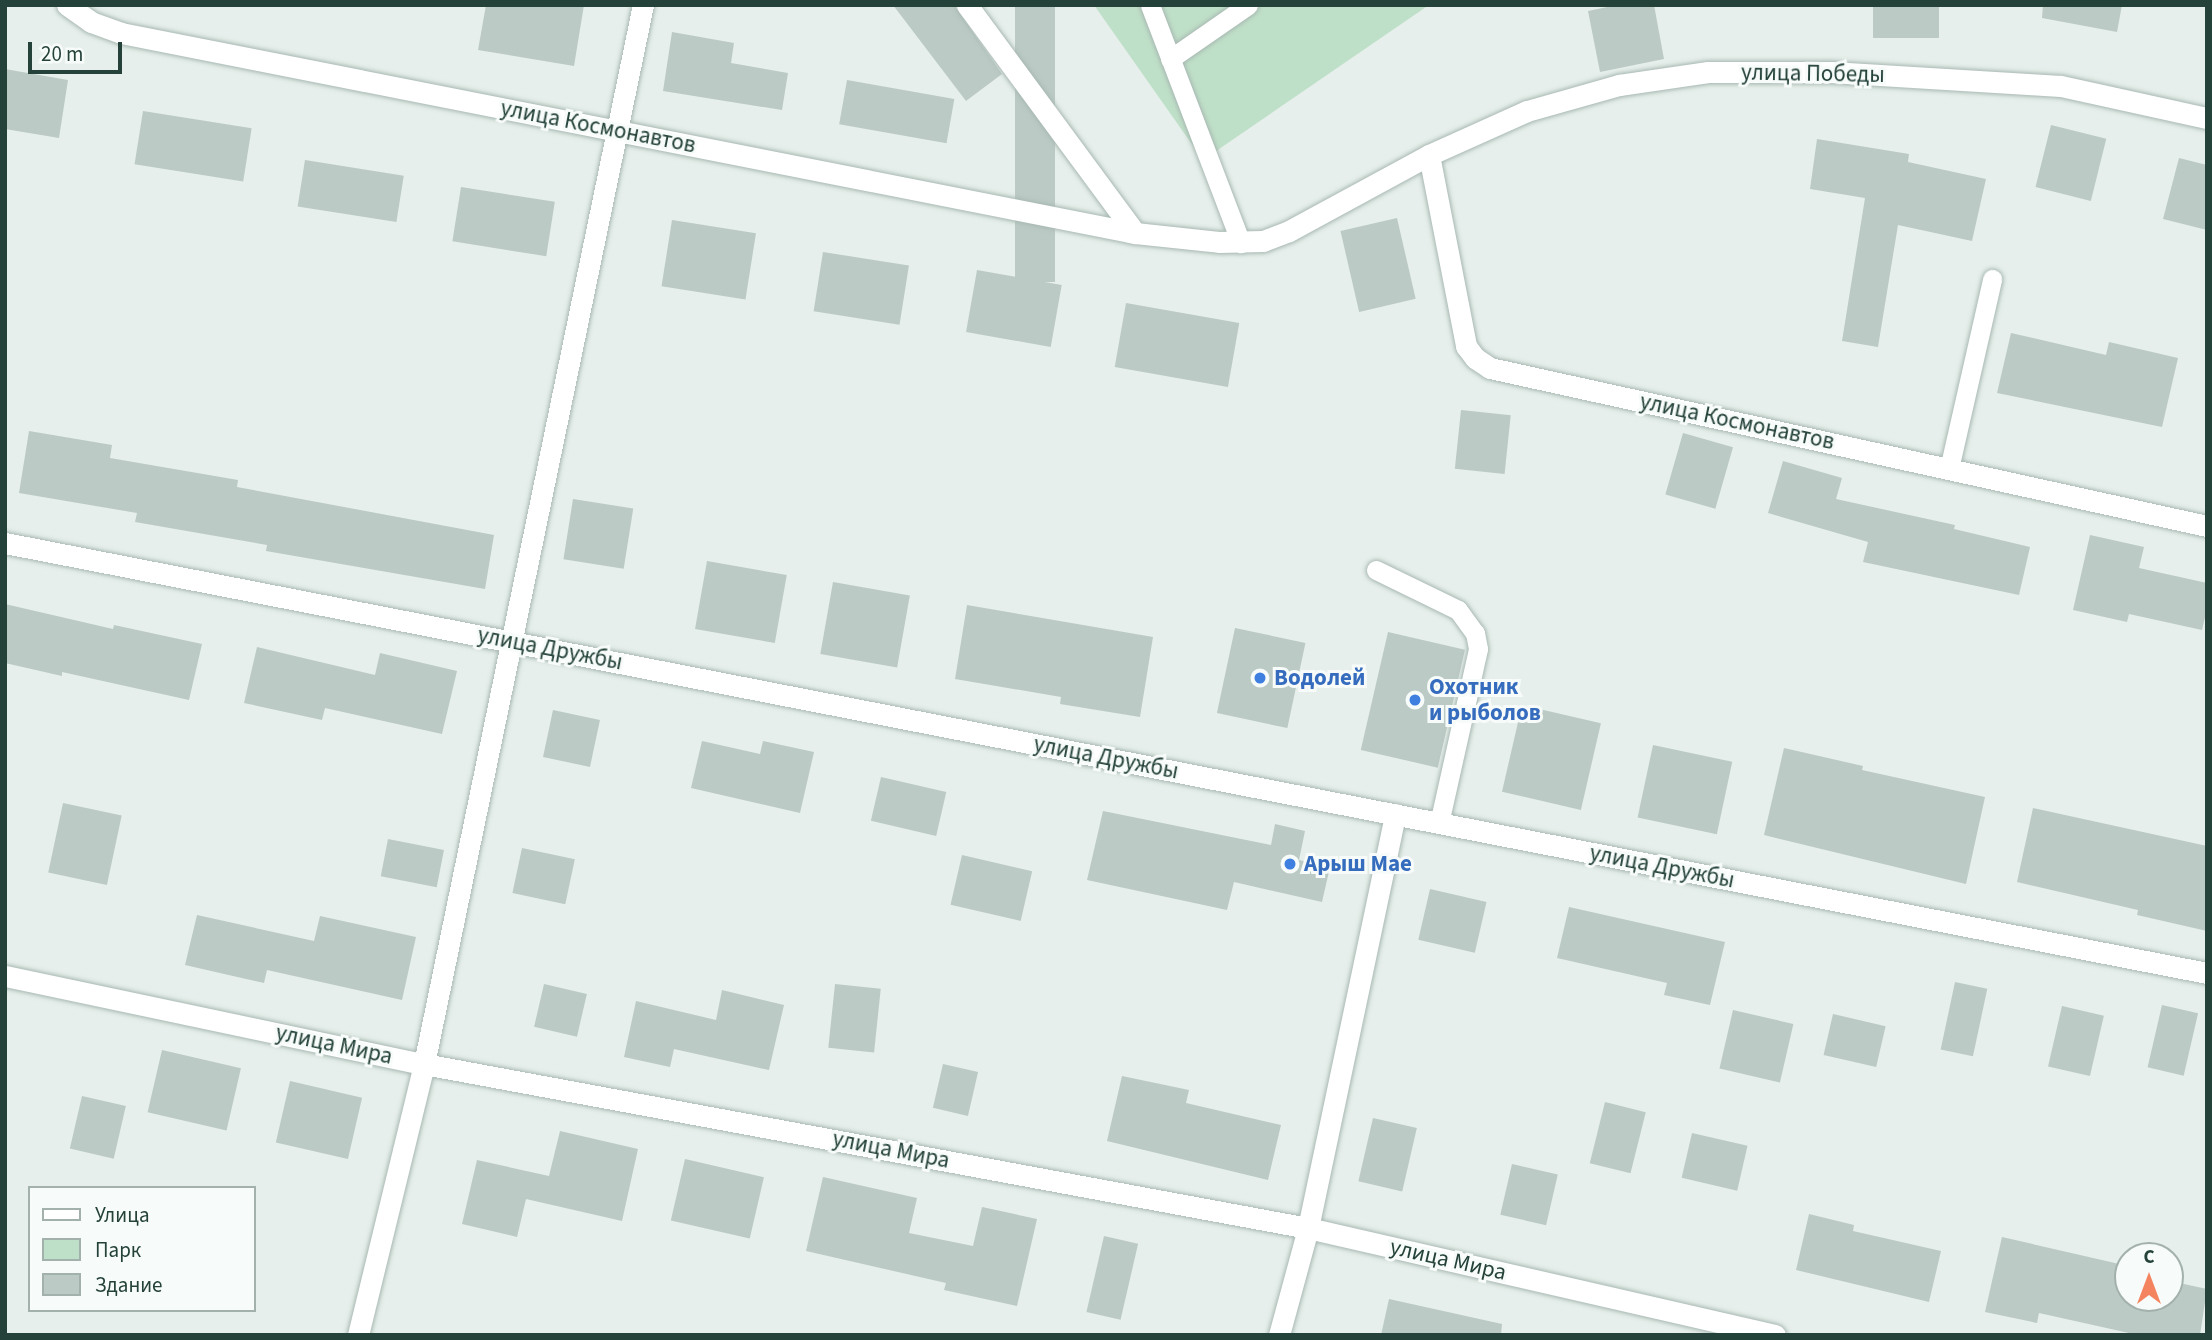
<!DOCTYPE html>
<html>
<head>
<meta charset="utf-8">
<style>
  body { margin:0 }
  #map { position:relative; width:2212px; height:1340px; overflow:hidden; background:#e6efeb; font-family:"Source Sans 3",sans-serif }
  div>[style] { position:absolute }
  .green>* { inset:0; background:#bfe0c8 }
  .building>* { inset:0; background:#bbcac4; transform-origin:0 0 }
  .roads { filter:drop-shadow(0 0 2px #a8b8b2) drop-shadow(0 0 2px #a8b8b2) }
  .lane>* { height:19px; margin:-9.5px; padding:0 9.5px; transform-origin:9.5px; border-radius:9.5px; background:#fff }
  .street>* { height:21px; margin:-10.5px; padding:0 10.5px; transform-origin:10.5px; border-radius:10.5px; background:#fff }
  .secondary>* { height:21px; margin:-10.5px; padding:0 10.5px; transform-origin:10.5px; border-radius:10.5px; background:#fff }
  .dots>* { width:19px; height:19px; translate:-50% -50%; box-sizing:border-box; border:4px solid #f7fbf9; border-radius:50% }
  span { translate:-50% -50%; white-space:nowrap; text-align:center; line-height:1.15; -webkit-text-stroke:6px #f7fbf9; paint-order:stroke }
  .street-label { font-size:23px; color:#24423a }
  .shop-label { font-size:23px; color:#366cbe; font-weight:700 }
  .left { translate:0 -50%; text-align:left }
  .frame { position:absolute; inset:0; border:7px solid #24423a; pointer-events:none }
  .legend { position:absolute; left:28px; top:1186px; width:228px; height:126px; box-sizing:border-box; background:#f7fbf9; border:2px solid #a3b1ad; margin:0; padding:9px 12px; list-style:none; font-size:21px; color:#24423a }
  .legend li { display:flex; align-items:center; gap:14px; height:35px }
  .legend b { width:35px; border:2px solid #a3b1ad }
  .north { position:absolute; left:2114px; top:1242px; width:70px; height:70px; box-sizing:border-box; background:#f7fbf9; border:2px solid #a3b1ad; border-radius:50%; rotate:0deg; font-size:19px; font-weight:700; line-height:28px; text-align:center; color:#24423a }
  .north::after { content:''; display:block; margin:auto; width:24px; height:32px; background:#f4845f; clip-path:polygon(50% 0,100% 100%,50% 72%,0 100%) }
  .scale { position:absolute; left:28px; top:42px; width:94px; height:32px; box-sizing:border-box; border:4px solid #24423a; border-top:0; padding-left:9px; font-size:21px; line-height:24px; white-space:nowrap; color:#24423a; -webkit-text-stroke:5px #f7fbf9; paint-order:stroke }
</style>
</head>
<body>
<div id="map">
  <div class="green">
    <div style="clip-path:polygon(1094px 5px,1429px 5px,1203px 160px)"></div>
  </div>
  <div class="building">
    <div style="clip-path:polygon(486px 5px,584px 5px,574px 66px,478px 50px)"></div>
    <div style="clip-path:polygon(893px 5px,954px 5px,1002px 74px,966px 101px)"></div>
    <div style="left:1015px;top:5px;width:40px;height:277px"></div>
    <div style="clip-path:polygon(1617px 5px,1654px 5px,1664px 59px,1600px 72px,1588px 11px)"></div>
    <div style="left:1873px;top:5px;width:66px;height:33px"></div>
    <div style="clip-path:polygon(2043px 5px,2122px 5px,2117px 32px,2042px 18px)"></div>
    <div style="clip-path:polygon(672px 32px,734px 43px,731px 63px,788px 73px,782px 110px,663px 91px)"></div>
    <div style="clip-path:polygon(5px 69px,68px 80px,59px 138px,5px 129px)"></div>
    <div style="left:847px;top:80px;width:109px;height:45px;rotate:10deg"></div>
    <div style="left:143px;top:111px;width:110px;height:54px;rotate:9deg"></div>
    <div style="left:2051px;top:125px;width:57px;height:64px;rotate:14deg"></div>
    <div style="clip-path:polygon(1817px 139px,1909px 154px,1908px 162px,1986px 179px,1972px 241px,1898px 225px,1878px 347px,1842px 341px,1865px 198px,1810px 189px)"></div>
    <div style="clip-path:polygon(2179px 158px,2207px 165px,2207px 230px,2163px 219px)"></div>
    <div style="left:305px;top:160px;width:100px;height:47px;rotate:9deg"></div>
    <div style="left:461px;top:187px;width:95px;height:55px;rotate:9deg"></div>
    <div style="left:1397px;top:218px;width:83px;height:58px;rotate:77deg"></div>
    <div style="left:672px;top:220px;width:85px;height:67px;rotate:9deg"></div>
    <div style="left:823px;top:252px;width:87px;height:60px;rotate:9deg"></div>
    <div style="left:977px;top:270px;width:86px;height:63px;rotate:10deg"></div>
    <div style="left:1126px;top:303px;width:115px;height:65px;rotate:10deg"></div>
    <div style="clip-path:polygon(2011px 333px,2106px 355px,2109px 342px,2178px 358px,2162px 427px,1997px 393px)"></div>
    <div style="left:1461px;top:410px;width:50px;height:59px;rotate:6deg"></div>
    <div style="clip-path:polygon(29px 431px,112px 445px,110px 458px,238px 480px,237px 487px,494px 535px,485px 589px,266px 551px,267px 545px,135px 522px,137px 513px,19px 493px)"></div>
    <div style="left:1683px;top:433px;width:52px;height:64px;rotate:16deg"></div>
    <div style="clip-path:polygon(1783px 461px,1842px 478px,1836px 499px,1955px 525px,1954px 529px,2030px 547px,2019px 595px,1863px 562px,1868px 542px,1768px 513px)"></div>
    <div style="left:573px;top:499px;width:61px;height:61px;rotate:9deg"></div>
    <div style="clip-path:polygon(2090px 535px,2144px 547px,2139px 568px,2207px 583px,2207px 609px,2202px 630px,2129px 614px,2127px 622px,2073px 610px)"></div>
    <div style="left:707px;top:561px;width:81px;height:69px;rotate:10deg"></div>
    <div style="left:833px;top:582px;width:78px;height:73px;rotate:10deg"></div>
    <div style="clip-path:polygon(5px 604px,113px 629px,114px 625px,202px 644px,189px 700px,62px 672px,62px 676px,5px 663px)"></div>
    <div style="clip-path:polygon(967px 605px,1153px 637px,1140px 717px,1060px 704px,1061px 697px,955px 679px)"></div>
    <div style="left:1235px;top:628px;width:72px;height:87px;rotate:12deg"></div>
    <div style="left:1388px;top:632px;width:79px;height:121px;rotate:13deg"></div>
    <div style="clip-path:polygon(257px 647px,375px 675px,380px 653px,457px 671px,442px 734px,325px 708px,322px 720px,244px 703px)"></div>
    <div style="left:1522px;top:705px;width:81px;height:89px;rotate:13deg"></div>
    <div style="left:553px;top:710px;width:48px;height:48px;rotate:12deg"></div>
    <div style="clip-path:polygon(702px 741px,760px 754px,763px 741px,814px 752px,800px 813px,691px 788px)"></div>
    <div style="left:1653px;top:745px;width:81px;height:74px;rotate:12deg"></div>
    <div style="clip-path:polygon(1784px 748px,1863px 766px,1862px 770px,1985px 797px,1966px 884px,1764px 835px)"></div>
    <div style="left:881px;top:777px;width:67px;height:45px;rotate:13deg"></div>
    <div style="left:63px;top:803px;width:60px;height:71px;rotate:12deg"></div>
    <div style="clip-path:polygon(2033px 808px,2207px 846px,2207px 931px,2137px 915px,2138px 910px,2017px 882px)"></div>
    <div style="clip-path:polygon(1103px 811px,1271px 845px,1275px 824px,1305px 831px,1299px 860px,1330px 867px,1322px 902px,1234px 882px,1227px 910px,1087px 880px)"></div>
    <div style="left:388px;top:839px;width:57px;height:38px;rotate:11deg"></div>
    <div style="left:522px;top:848px;width:54px;height:46px;rotate:12deg"></div>
    <div style="left:962px;top:855px;width:72px;height:51px;rotate:13deg"></div>
    <div style="left:1430px;top:889px;width:58px;height:52px;rotate:13deg"></div>
    <div style="clip-path:polygon(1569px 907px,1725px 942px,1710px 1005px,1664px 995px,1667px 983px,1557px 958px)"></div>
    <div style="clip-path:polygon(197px 915px,314px 941px,320px 916px,416px 937px,402px 1000px,267px 970px,264px 983px,185px 965px)"></div>
    <div style="left:1955px;top:982px;width:33px;height:69px;rotate:12deg"></div>
    <div style="left:544px;top:984px;width:44px;height:44px;rotate:13deg"></div>
    <div style="left:835px;top:984px;width:46px;height:64px;rotate:6deg"></div>
    <div style="clip-path:polygon(722px 990px,784px 1005px,769px 1070px,674px 1049px,670px 1067px,624px 1057px,636px 1001px,716px 1020px)"></div>
    <div style="left:2162px;top:1005px;width:37px;height:64px;rotate:13deg"></div>
    <div style="left:2062px;top:1006px;width:43px;height:62px;rotate:13deg"></div>
    <div style="left:1733px;top:1010px;width:62px;height:60px;rotate:13deg"></div>
    <div style="left:1833px;top:1014px;width:54px;height:42px;rotate:13deg"></div>
    <div style="left:162px;top:1050px;width:81px;height:64px;rotate:13deg"></div>
    <div style="left:943px;top:1064px;width:36px;height:45px;rotate:13deg"></div>
    <div style="clip-path:polygon(1122px 1076px,1189px 1090px,1186px 1103px,1281px 1125px,1268px 1180px,1107px 1141px)"></div>
    <div style="left:290px;top:1081px;width:74px;height:63px;rotate:13deg"></div>
    <div style="left:82px;top:1096px;width:45px;height:54px;rotate:13deg"></div>
    <div style="left:1605px;top:1102px;width:42px;height:63px;rotate:14deg"></div>
    <div style="left:1373px;top:1118px;width:45px;height:65px;rotate:13deg"></div>
    <div style="clip-path:polygon(560px 1131px,638px 1149px,622px 1221px,526px 1199px,517px 1237px,462px 1224px,477px 1160px,549px 1176px)"></div>
    <div style="left:1692px;top:1133px;width:57px;height:46px;rotate:13deg"></div>
    <div style="left:685px;top:1159px;width:81px;height:63px;rotate:13deg"></div>
    <div style="left:1512px;top:1164px;width:47px;height:52px;rotate:13deg"></div>
    <div style="clip-path:polygon(823px 1177px,917px 1198px,909px 1233px,973px 1246px,982px 1207px,1037px 1219px,1017px 1306px,944px 1290px,946px 1283px,806px 1251px)"></div>
    <div style="clip-path:polygon(1809px 1214px,1854px 1225px,1853px 1231px,1941px 1251px,1929px 1302px,1796px 1270px)"></div>
    <div style="left:1104px;top:1236px;width:35px;height:78px;rotate:13deg"></div>
    <div style="clip-path:polygon(2002px 1237px,2128px 1266px,2128px 1298px,2170px 1298px,2170px 1281px,2207px 1289px,2200px 1335px,2138px 1335px,2039px 1313px,2037px 1323px,1985px 1312px)"></div>
    <div style="clip-path:polygon(1389px 1299px,1502px 1324px,1501px 1335px,1381px 1335px)"></div>
  </div>
  <div class="roads">
    <div class="lane">
      <div style="left:1150px;top:5px;width:255px;rotate:69.1deg"></div>
      <div style="left:1170px;top:59px;width:95px;rotate:-34.7deg"></div>
      <div style="left:1949px;top:469px;width:195px;rotate:-77.2deg"></div>
      <div style="left:1376px;top:570px;width:91px;rotate:26deg"></div>
      <div style="left:1458px;top:610px;width:29px;rotate:54deg"></div>
      <div style="left:1475px;top:633px;width:16px;rotate:79deg"></div>
      <div style="left:1478px;top:649px;width:178px;rotate:102.6deg"></div>
    </div>
    <div class="street">
      <div style="left:67px;top:5px;width:29px;rotate:35deg"></div>
      <div style="left:91px;top:22px;width:32px;rotate:20deg"></div>
      <div style="left:121px;top:33px;width:1034px;rotate:11.16deg"></div>
      <div style="left:967px;top:5px;width:283px;rotate:53.6deg"></div>
      <div style="left:1135px;top:233px;width:84px;rotate:6.1deg"></div>
      <div style="left:1219px;top:242px;width:44px;rotate:-1.3deg"></div>
      <div style="left:1263px;top:241px;width:28px;rotate:-21deg"></div>
      <div style="left:1289px;top:231px;width:159px;rotate:-28.5deg"></div>
      <div style="left:1429px;top:155px;width:107px;rotate:-24.2deg"></div>
      <div style="left:1527px;top:111px;width:96px;rotate:-15.8deg"></div>
      <div style="left:1619px;top:85px;width:90px;rotate:-8.3deg"></div>
      <div style="left:1708px;top:72px;width:123px"></div>
      <div style="left:1831px;top:72px;width:230px;rotate:3.5deg"></div>
      <div style="left:2061px;top:86px;width:149px;rotate:12.4deg"></div>
      <div style="left:1429px;top:155px;width:195px;rotate:79deg"></div>
      <div style="left:1466px;top:346px;width:15px;rotate:53deg"></div>
      <div style="left:1475px;top:358px;width:18px;rotate:34deg"></div>
      <div style="left:1490px;top:368px;width:734px;rotate:12.43deg"></div>
      <div style="left:5px;top:976px;width:428px;rotate:11.9deg"></div>
      <div style="left:424px;top:1064px;width:899px;rotate:10.51deg"></div>
      <div style="left:1308px;top:1228px;width:479px;rotate:12.9deg"></div>
      <div style="left:358px;top:1335px;width:279px;rotate:-76.3deg"></div>
      <div style="left:424px;top:1064px;width:1081px;rotate:-78.32deg"></div>
      <div style="left:1279px;top:1335px;width:111px;rotate:-74.8deg"></div>
      <div style="left:1308px;top:1228px;width:423px;rotate:-78.1deg"></div>
    </div>
    <div class="secondary">
      <div style="left:5px;top:543px;width:2244px;rotate:11.05deg"></div>
    </div>
  </div>
  <div class="dots">
    <div style="left:1260px;top:678px;background:#3f7fe0"></div>
    <div style="left:1415px;top:700px;background:#3f7fe0"></div>
    <div style="left:1290px;top:864px;background:#3f7fe0"></div>
  </div>
  <div class="street-label">
    <span style="left:1813px;top:74px;rotate:1deg">улица Победы</span>
    <span style="left:598px;top:127px;rotate:11deg">улица Космонавтов</span>
    <span style="left:1737px;top:422px;rotate:12deg">улица Космонавтов</span>
    <span style="left:550px;top:649px;rotate:11deg">улица Дружбы</span>
    <span style="left:1106px;top:758px;rotate:11deg">улица Дружбы</span>
    <span style="left:1662px;top:867px;rotate:11deg">улица Дружбы</span>
    <span style="left:334px;top:1045px;rotate:12deg">улица Мира</span>
    <span style="left:891px;top:1150px;rotate:11deg">улица Мира</span>
    <span style="left:1448px;top:1260px;rotate:13deg">улица Мира</span>
  </div>
  <div class="shop-label">
    <span class="left" style="left:1274px;top:678px">Водолей</span>
    <span class="left" style="left:1429px;top:700px">Охотник<br>и рыболов</span>
    <span class="left" style="left:1304px;top:864px">Арыш Мае</span>
  </div>
  <div class="frame"></div>
  <ul class="legend">
  <li><b style="height:9px;background:#fff"></b>Улица</li>
  <li><b style="height:19px;background:#bfe0c8"></b>Парк</li>
  <li><b style="height:19px;background:#bbcac4"></b>Здание</li>
  </ul>
  <div class="north">С</div>
  <div class="scale">20 m</div>
</div>
</body>
</html>
